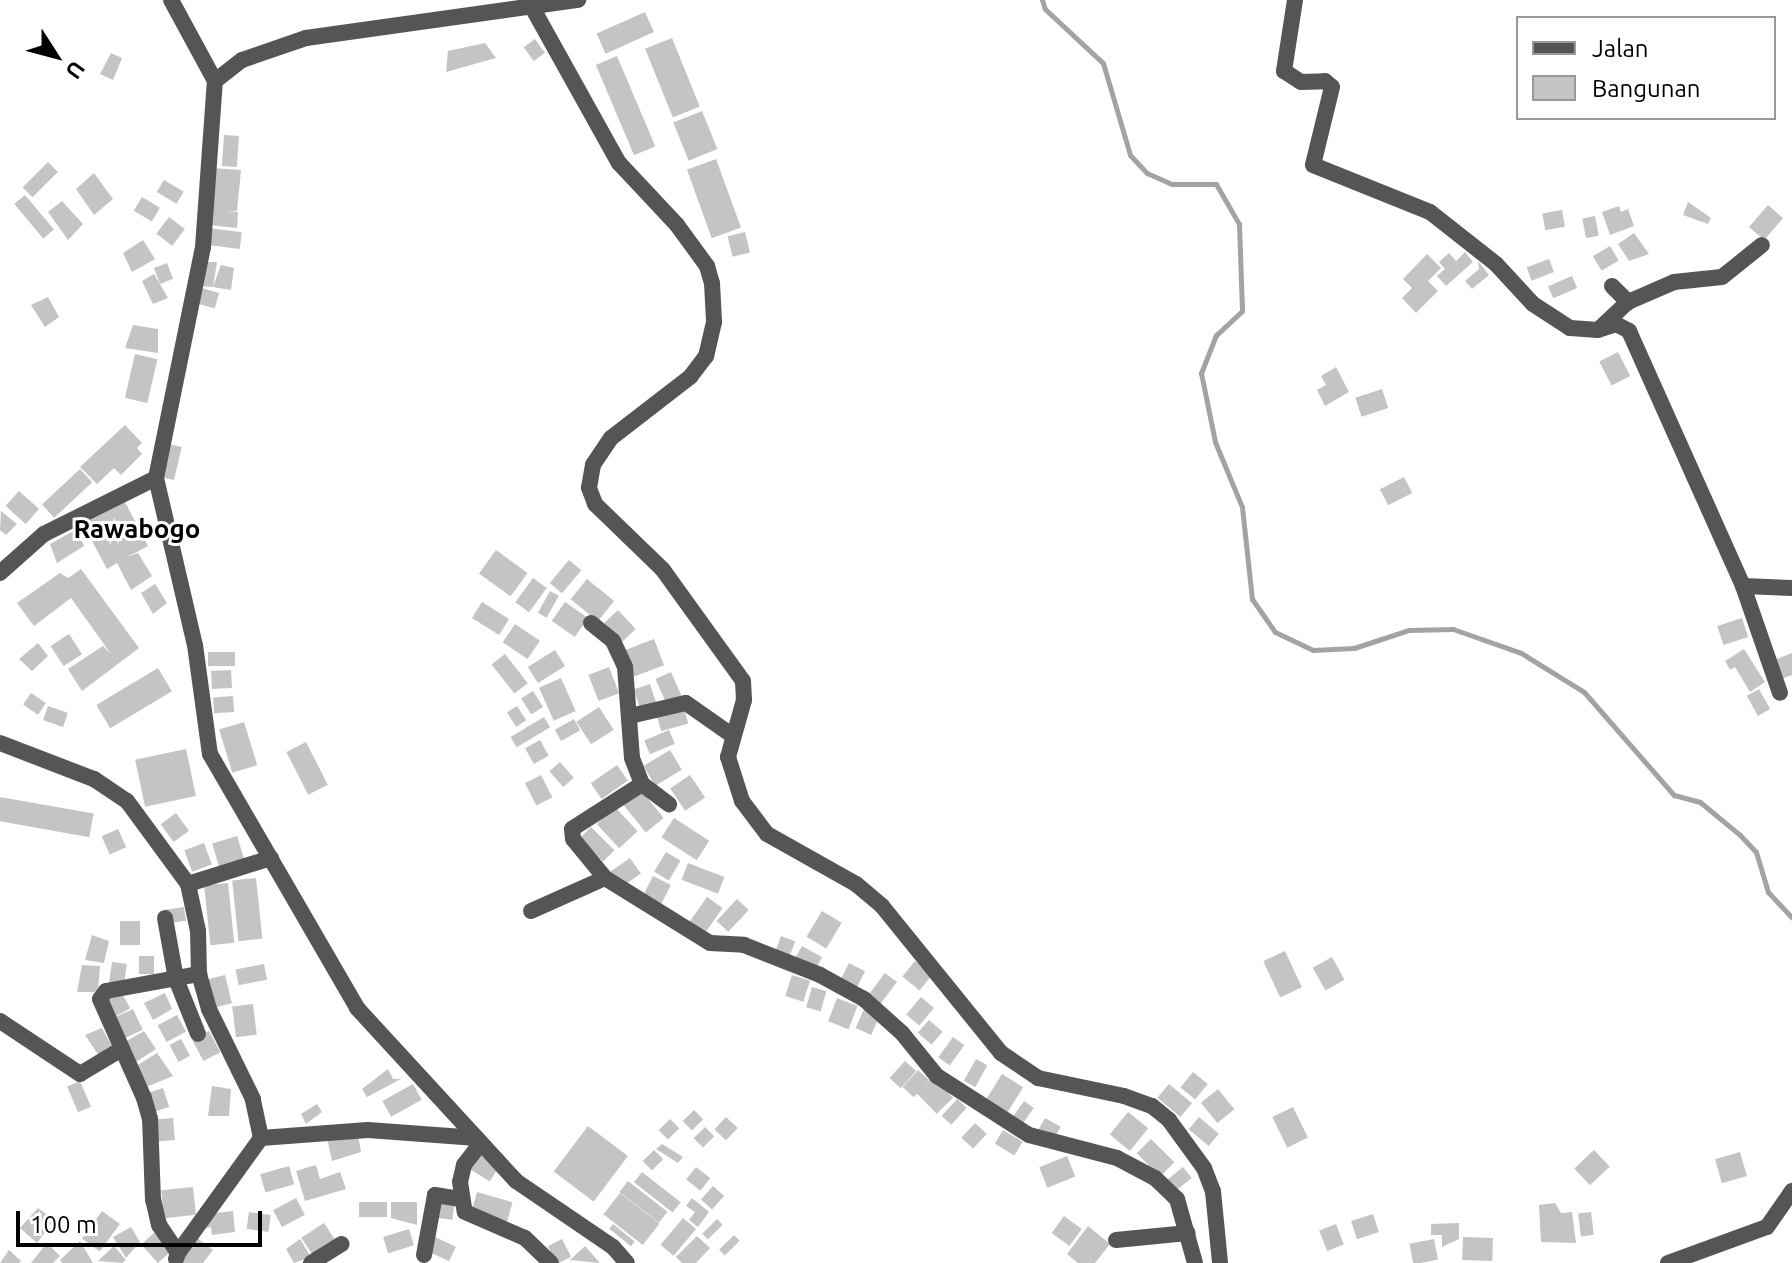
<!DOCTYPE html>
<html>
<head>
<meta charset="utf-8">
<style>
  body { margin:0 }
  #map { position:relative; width:1792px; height:1263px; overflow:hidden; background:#fff; font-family:Ubuntu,sans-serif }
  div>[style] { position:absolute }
  .stream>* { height:5px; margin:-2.5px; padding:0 2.5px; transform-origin:2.5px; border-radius:2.5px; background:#a3a3a3 }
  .building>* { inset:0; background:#c4c4c4; transform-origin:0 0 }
  .minor>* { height:16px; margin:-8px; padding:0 8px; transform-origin:8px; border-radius:8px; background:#555 }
  .tertiary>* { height:16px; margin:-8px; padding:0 8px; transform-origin:8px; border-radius:8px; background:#555 }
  span { translate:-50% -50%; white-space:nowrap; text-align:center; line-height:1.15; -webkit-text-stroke:6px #fff; paint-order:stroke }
  .quarter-label { font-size:26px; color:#000; font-weight:700 }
  .legend { position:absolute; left:1516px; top:16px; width:260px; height:104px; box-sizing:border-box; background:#fff; border:2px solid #999; margin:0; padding:10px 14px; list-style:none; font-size:24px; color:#000 }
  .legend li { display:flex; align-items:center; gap:16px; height:40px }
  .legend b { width:40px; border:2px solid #999 }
  .north { position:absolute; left:16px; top:16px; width:80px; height:80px; -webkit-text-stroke:6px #fff; paint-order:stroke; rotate:126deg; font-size:22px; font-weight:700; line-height:32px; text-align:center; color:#000 }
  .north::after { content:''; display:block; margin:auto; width:28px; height:36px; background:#000; clip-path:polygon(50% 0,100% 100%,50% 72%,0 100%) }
  .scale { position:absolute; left:16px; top:1211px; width:246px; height:36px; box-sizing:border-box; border:4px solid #000; border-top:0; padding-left:10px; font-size:24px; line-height:28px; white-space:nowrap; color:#000; -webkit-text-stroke:6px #fff; paint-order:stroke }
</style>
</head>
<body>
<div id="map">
  <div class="stream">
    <div style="left:1042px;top:0;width:9px;rotate:72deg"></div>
    <div style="left:1045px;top:9px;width:79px;rotate:43deg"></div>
    <div style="left:1103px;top:63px;width:96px;rotate:73.6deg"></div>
    <div style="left:1130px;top:155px;width:25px;rotate:47deg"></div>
    <div style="left:1147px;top:173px;width:27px;rotate:24deg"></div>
    <div style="left:1172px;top:184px;width:44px"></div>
    <div style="left:1216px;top:184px;width:46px;rotate:60.1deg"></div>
    <div style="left:1239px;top:224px;width:87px;rotate:88deg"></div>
    <div style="left:1242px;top:311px;width:35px;rotate:137deg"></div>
    <div style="left:1216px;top:335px;width:41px;rotate:111.5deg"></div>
    <div style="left:1201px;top:373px;width:70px;rotate:78.5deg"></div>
    <div style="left:1215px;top:442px;width:70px;rotate:67.4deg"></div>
    <div style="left:1242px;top:507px;width:93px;rotate:83.8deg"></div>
    <div style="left:1252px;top:599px;width:40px;rotate:55.1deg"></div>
    <div style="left:1275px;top:632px;width:42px;rotate:25.3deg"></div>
    <div style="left:1313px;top:650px;width:41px;rotate:-2.8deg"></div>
    <div style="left:1354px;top:648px;width:58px;rotate:-18.1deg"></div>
    <div style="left:1409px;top:630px;width:44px;rotate:-1.3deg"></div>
    <div style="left:1453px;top:629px;width:72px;rotate:19.4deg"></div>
    <div style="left:1521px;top:653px;width:74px;rotate:31.8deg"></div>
    <div style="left:1584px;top:692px;width:137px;rotate:48.9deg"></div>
    <div style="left:1674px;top:795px;width:27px;rotate:15deg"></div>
    <div style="left:1700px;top:802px;width:52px;rotate:39.5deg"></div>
    <div style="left:1740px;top:835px;width:23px;rotate:47deg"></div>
    <div style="left:1756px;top:852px;width:42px;rotate:73.3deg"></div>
    <div style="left:1768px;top:892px;width:35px;rotate:47deg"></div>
  </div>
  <div class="building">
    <div style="left:645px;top:12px;width:22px;height:53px;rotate:66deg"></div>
    <div style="left:672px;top:38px;width:74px;height:29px;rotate:68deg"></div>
    <div style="left:535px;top:39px;width:17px;height:14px;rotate:54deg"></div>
    <div style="clip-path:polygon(485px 43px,496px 58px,446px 72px,448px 51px)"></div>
    <div style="clip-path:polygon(111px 53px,122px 58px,113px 80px,100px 74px)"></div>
    <div style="left:617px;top:56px;width:98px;height:23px;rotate:67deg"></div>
    <div style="left:702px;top:111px;width:41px;height:31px;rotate:68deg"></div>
    <div style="left:224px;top:135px;width:15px;height:31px;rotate:4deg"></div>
    <div style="left:716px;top:159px;width:73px;height:31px;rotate:70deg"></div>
    <div style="left:48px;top:162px;width:14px;height:36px;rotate:45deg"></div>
    <div style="clip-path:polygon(212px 168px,241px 170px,237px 211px,227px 211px,238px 212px,237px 228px,209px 225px)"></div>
    <div style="clip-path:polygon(94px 173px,113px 199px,94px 215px,76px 189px)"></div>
    <div style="left:164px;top:180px;width:23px;height:14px;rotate:31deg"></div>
    <div style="left:25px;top:195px;width:45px;height:14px;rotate:50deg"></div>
    <div style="left:142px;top:197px;width:21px;height:16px;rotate:31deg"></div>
    <div style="clip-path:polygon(62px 201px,83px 224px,68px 240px,48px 212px)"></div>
    <div style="clip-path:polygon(1688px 202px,1711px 218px,1708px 224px,1683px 215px)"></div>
    <div style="left:1768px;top:205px;width:20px;height:29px;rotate:41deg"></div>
    <div style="clip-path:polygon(1619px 206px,1621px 212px,1628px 209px,1634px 226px,1610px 235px,1602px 212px)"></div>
    <div style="left:1562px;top:210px;width:17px;height:20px;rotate:80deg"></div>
    <div style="left:1595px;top:216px;width:20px;height:13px;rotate:79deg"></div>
    <div style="left:169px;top:217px;width:20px;height:21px;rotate:37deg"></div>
    <div style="left:208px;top:228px;width:34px;height:17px;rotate:7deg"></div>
    <div style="left:745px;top:232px;width:21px;height:18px;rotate:76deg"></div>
    <div style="clip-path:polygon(1634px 233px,1649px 254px,1629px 261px,1618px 244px)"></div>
    <div style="clip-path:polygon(143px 240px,155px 259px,132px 272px,123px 253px)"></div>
    <div style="left:1610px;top:246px;width:17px;height:20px;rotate:59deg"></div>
    <div style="clip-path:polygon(1465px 252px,1473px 262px,1446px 286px,1437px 276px,1445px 269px,1439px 262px,1449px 253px,1456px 261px)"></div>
    <div style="clip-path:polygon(1427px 254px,1441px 268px,1428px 281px,1438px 291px,1416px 313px,1402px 298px,1412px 288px,1403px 279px)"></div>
    <div style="left:1549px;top:259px;width:14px;height:24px;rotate:69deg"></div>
    <div style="clip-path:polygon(1478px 261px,1489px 275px,1472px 289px,1465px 281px,1479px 269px)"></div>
    <div style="clip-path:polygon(203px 262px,217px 262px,213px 287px,198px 286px)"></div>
    <div style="left:167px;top:263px;width:17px;height:14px;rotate:69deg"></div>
    <div style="clip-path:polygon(221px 265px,234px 268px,231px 290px,213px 287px)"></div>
    <div style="clip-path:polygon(154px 274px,168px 298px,153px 304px,142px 281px)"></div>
    <div style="left:1572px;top:276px;width:13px;height:26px;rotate:67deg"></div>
    <div style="left:198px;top:287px;width:22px;height:16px;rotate:16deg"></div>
    <div style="clip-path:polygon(48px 297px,59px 317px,45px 327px,31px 305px)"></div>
    <div style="clip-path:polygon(133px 325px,158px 329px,158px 353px,125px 348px)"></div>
    <div style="left:1618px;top:352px;width:27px;height:21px;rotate:63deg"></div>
    <div style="left:135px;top:354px;width:23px;height:45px;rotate:13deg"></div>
    <div style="clip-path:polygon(1336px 367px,1349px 392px,1325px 406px,1317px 390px,1326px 385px,1321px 376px)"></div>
    <div style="left:1382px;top:389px;width:20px;height:28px;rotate:72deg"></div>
    <div style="clip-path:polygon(125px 425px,142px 443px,137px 448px,142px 454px,121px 475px,114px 468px,97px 484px,80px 467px)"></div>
    <div style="left:169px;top:444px;width:13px;height:34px;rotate:13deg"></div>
    <div style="left:80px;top:469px;width:18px;height:52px;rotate:47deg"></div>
    <div style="left:1404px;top:477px;width:18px;height:27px;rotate:63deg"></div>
    <div style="left:19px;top:491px;width:27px;height:20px;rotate:42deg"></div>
    <div style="clip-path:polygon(125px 502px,148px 546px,127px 557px,138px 553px,152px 576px,131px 590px,117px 563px,107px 569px,83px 524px)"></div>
    <div style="clip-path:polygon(1px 511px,17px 524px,6px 535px,0 530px)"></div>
    <div style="clip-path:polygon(77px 529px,84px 546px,57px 563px,50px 544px)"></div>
    <div style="left:496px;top:550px;width:39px;height:29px;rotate:36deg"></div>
    <div style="left:569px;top:560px;width:16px;height:30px;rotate:40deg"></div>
    <div style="clip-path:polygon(81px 569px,139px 648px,82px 691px,68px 669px,103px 646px,111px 654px,71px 598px,34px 626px,17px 603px,60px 573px,68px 578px)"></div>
    <div style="left:533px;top:578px;width:17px;height:30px;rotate:36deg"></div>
    <div style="left:587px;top:579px;width:35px;height:26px;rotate:39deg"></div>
    <div style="clip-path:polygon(155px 584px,167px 603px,153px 614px,141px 593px)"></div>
    <div style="left:550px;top:591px;width:10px;height:25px;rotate:29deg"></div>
    <div style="left:482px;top:602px;width:32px;height:19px;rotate:32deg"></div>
    <div style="left:565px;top:602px;width:28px;height:23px;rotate:35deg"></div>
    <div style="left:618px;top:610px;width:26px;height:19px;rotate:47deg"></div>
    <div style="left:1742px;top:618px;width:20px;height:26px;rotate:72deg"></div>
    <div style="left:515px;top:624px;width:30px;height:22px;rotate:34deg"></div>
    <div style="left:69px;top:634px;width:24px;height:22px;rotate:57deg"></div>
    <div style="left:654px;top:639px;width:28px;height:32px;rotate:69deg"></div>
    <div style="clip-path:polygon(38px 643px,48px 656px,32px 671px,19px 659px)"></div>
    <div style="clip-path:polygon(1744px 649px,1765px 682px,1750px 692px,1735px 667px,1730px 670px,1725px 661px)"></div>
    <div style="left:555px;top:650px;width:19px;height:32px;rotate:58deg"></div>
    <div style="left:208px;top:652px;width:27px;height:14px"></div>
    <div style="clip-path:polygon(1792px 653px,1792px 675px,1779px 680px,1772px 661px)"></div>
    <div style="left:505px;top:654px;width:37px;height:17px;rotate:52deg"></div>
    <div style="left:609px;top:667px;width:28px;height:22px;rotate:69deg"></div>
    <div style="left:158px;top:668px;width:27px;height:72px;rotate:59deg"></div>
    <div style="left:231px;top:670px;width:18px;height:20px;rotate:87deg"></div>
    <div style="left:671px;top:672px;width:27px;height:17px;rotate:66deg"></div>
    <div style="left:561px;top:678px;width:36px;height:24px;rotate:66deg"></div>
    <div style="left:650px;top:684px;width:19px;height:17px;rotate:72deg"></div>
    <div style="left:1759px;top:689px;width:23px;height:14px;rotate:61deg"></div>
    <div style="left:533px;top:691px;width:19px;height:14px;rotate:58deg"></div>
    <div style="left:31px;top:693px;width:18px;height:14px;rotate:34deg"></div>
    <div style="left:233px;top:696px;width:16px;height:20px;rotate:86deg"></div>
    <div style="left:48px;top:706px;width:21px;height:15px;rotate:19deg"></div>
    <div style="left:517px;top:706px;width:17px;height:12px;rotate:57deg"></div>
    <div style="left:599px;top:707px;width:27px;height:27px;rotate:57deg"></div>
    <div style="left:684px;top:709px;width:15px;height:28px;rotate:74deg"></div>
    <div style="left:544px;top:717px;width:12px;height:39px;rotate:59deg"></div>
    <div style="left:574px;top:719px;width:13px;height:22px;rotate:61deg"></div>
    <div style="left:244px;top:722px;width:45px;height:26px;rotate:73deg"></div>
    <div style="left:669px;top:730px;width:15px;height:27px;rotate:67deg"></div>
    <div style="left:540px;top:740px;width:18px;height:17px;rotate:61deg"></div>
    <div style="left:306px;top:742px;width:48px;height:22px;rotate:63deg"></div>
    <div style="left:186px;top:749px;width:48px;height:52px;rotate:78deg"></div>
    <div style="left:670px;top:750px;width:23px;height:31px;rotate:59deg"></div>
    <div style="left:560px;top:762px;width:21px;height:14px;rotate:49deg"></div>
    <div style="left:617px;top:765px;width:19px;height:32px;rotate:55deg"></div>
    <div style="left:541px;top:775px;width:25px;height:18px;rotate:63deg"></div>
    <div style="left:690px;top:775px;width:27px;height:24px;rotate:56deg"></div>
    <div style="left:641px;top:790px;width:36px;height:23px;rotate:51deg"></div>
    <div style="left:0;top:797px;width:95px;height:24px;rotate:10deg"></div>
    <div style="left:615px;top:807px;width:33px;height:25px;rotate:47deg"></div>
    <div style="left:176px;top:813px;width:22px;height:19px;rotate:54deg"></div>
    <div style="left:674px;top:818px;width:42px;height:23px;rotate:33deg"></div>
    <div style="left:591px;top:827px;width:33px;height:16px;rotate:45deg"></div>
    <div style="left:118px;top:829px;width:20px;height:18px;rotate:66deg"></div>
    <div style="left:237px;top:836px;width:28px;height:26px;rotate:73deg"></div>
    <div style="left:204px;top:843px;width:23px;height:21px;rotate:70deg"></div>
    <div style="left:666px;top:852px;width:17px;height:23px;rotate:31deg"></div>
    <div style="left:630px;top:858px;width:19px;height:24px;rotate:55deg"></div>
    <div style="left:688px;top:863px;width:39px;height:18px;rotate:21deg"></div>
    <div style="left:653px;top:876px;width:20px;height:21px;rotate:27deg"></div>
    <div style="left:256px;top:878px;width:61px;height:24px;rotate:84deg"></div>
    <div style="left:228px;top:883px;width:60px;height:24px;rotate:84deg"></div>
    <div style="left:707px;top:897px;width:19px;height:30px;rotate:35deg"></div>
    <div style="left:737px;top:899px;width:16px;height:30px;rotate:43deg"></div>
    <div style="left:184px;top:907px;width:14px;height:19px;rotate:82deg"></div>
    <div style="left:822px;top:911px;width:23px;height:30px;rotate:31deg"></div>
    <div style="left:120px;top:921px;width:20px;height:24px"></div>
    <div style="clip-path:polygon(92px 935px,109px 941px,104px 963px,85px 960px)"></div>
    <div style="left:781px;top:936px;width:15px;height:18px;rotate:20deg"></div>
    <div style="left:802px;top:946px;width:23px;height:13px;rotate:29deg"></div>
    <div style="left:1285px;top:951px;width:40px;height:24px;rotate:65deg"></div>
    <div style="left:139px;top:956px;width:15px;height:18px"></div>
    <div style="left:1332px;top:957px;width:26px;height:22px;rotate:61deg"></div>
    <div style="left:915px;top:961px;width:22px;height:20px;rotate:39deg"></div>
    <div style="left:112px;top:962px;width:15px;height:22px;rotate:8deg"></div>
    <div style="left:849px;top:963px;width:18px;height:21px;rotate:27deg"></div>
    <div style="left:264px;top:964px;width:16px;height:29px;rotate:79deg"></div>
    <div style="clip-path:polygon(82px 965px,100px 966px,98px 992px,77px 992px)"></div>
    <div style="left:885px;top:973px;width:15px;height:27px;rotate:37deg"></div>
    <div style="left:225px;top:975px;width:29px;height:22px;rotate:76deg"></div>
    <div style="left:792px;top:975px;width:19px;height:22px;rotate:18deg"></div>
    <div style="left:812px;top:987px;width:15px;height:21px;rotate:16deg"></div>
    <div style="left:120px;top:990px;width:21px;height:17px;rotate:61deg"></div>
    <div style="clip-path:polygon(165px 993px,172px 1009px,153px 1020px,144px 1003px)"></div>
    <div style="left:921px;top:997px;width:17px;height:23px;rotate:40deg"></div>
    <div style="left:837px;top:998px;width:22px;height:25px;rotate:21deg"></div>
    <div style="left:253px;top:1004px;width:31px;height:21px;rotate:83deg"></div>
    <div style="left:865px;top:1007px;width:17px;height:23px;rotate:24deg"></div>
    <div style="left:133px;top:1009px;width:23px;height:24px;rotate:65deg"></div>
    <div style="left:177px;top:1015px;width:19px;height:22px;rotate:62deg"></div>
    <div style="left:929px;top:1020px;width:18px;height:17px;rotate:41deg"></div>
    <div style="clip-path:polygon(102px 1028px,113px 1048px,101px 1059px,85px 1035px)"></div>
    <div style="clip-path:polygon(144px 1031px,156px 1049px,133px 1064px,123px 1043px)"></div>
    <div style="left:209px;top:1031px;width:24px;height:19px;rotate:62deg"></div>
    <div style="left:953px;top:1037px;width:14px;height:25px;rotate:36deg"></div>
    <div style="left:181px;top:1039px;width:19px;height:13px;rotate:62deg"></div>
    <div style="clip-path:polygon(157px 1053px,173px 1076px,146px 1087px,133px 1068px)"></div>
    <div style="left:976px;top:1059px;width:13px;height:25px;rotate:29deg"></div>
    <div style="left:905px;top:1061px;width:15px;height:23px;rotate:42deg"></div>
    <div style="clip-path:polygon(388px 1069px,393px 1079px,401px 1079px,367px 1097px,362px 1089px)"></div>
    <div style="left:918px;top:1070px;width:15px;height:23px;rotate:42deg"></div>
    <div style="left:1193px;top:1072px;width:19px;height:20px;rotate:39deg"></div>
    <div style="left:1002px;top:1074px;width:25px;height:36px;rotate:32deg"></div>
    <div style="left:933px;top:1077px;width:29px;height:23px;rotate:46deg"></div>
    <div style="left:80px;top:1081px;width:28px;height:14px;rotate:67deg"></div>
    <div style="left:413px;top:1084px;width:18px;height:35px;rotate:61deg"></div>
    <div style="left:1169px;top:1084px;width:30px;height:18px;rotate:40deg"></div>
    <div style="clip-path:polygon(212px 1086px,231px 1089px,229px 1116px,208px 1116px)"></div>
    <div style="left:163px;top:1088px;width:20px;height:17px;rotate:72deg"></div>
    <div style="left:1218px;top:1089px;width:26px;height:22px;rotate:51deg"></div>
    <div style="left:957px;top:1099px;width:13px;height:23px;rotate:42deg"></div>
    <div style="left:1024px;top:1101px;width:12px;height:21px;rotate:35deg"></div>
    <div style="clip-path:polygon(317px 1104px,322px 1112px,306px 1124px,301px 1114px)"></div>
    <div style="left:1293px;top:1107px;width:34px;height:23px;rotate:64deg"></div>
    <div style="left:694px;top:1110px;width:13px;height:16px;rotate:45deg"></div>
    <div style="left:1128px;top:1112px;width:26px;height:29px;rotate:39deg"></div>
    <div style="left:726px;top:1117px;width:16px;height:17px;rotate:43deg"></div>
    <div style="left:1199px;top:1117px;width:26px;height:16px;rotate:40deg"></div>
    <div style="left:173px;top:1118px;width:22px;height:18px;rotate:85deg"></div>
    <div style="left:1045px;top:1118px;width:18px;height:17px;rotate:29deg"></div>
    <div style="left:670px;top:1119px;width:13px;height:16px;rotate:45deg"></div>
    <div style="left:975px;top:1123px;width:16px;height:20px;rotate:43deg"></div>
    <div style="left:588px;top:1126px;width:50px;height:57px;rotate:37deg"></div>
    <div style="left:705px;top:1127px;width:13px;height:16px;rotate:45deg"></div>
    <div style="left:1003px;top:1130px;width:23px;height:16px;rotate:31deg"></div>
    <div style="clip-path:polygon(358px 1135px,361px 1152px,332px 1161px,327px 1138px)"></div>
    <div style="left:1151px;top:1139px;width:33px;height:20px;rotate:45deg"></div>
    <div style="clip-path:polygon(662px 1144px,683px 1157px,678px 1163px,656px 1149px)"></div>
    <div style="left:654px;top:1150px;width:13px;height:16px;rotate:45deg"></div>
    <div style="left:1594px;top:1150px;width:23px;height:27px;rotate:47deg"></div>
    <div style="left:1740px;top:1152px;width:25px;height:26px;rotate:74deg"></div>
    <div style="left:478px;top:1153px;width:25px;height:18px;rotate:32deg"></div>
    <div style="left:1067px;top:1156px;width:22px;height:30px;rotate:68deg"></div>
    <div style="clip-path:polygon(316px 1165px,320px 1179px,340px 1172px,346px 1189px,305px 1201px,296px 1171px)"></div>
    <div style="left:289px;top:1166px;width:19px;height:30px;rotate:74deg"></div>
    <div style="left:696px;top:1167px;width:18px;height:16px;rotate:38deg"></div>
    <div style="left:1183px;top:1167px;width:14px;height:21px;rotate:51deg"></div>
    <div style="left:642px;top:1172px;width:49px;height:13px;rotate:38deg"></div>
    <div style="left:628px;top:1181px;width:50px;height:14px;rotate:38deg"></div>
    <div style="left:713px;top:1186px;width:15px;height:18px;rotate:42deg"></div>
    <div style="left:193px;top:1187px;width:28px;height:32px;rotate:84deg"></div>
    <div style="left:477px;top:1192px;width:37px;height:20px;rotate:16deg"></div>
    <div style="left:620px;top:1193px;width:50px;height:27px;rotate:38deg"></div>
    <div style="left:296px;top:1198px;width:19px;height:26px;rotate:62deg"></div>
    <div style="left:439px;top:1198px;width:16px;height:20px;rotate:7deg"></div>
    <div style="clip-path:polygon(692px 1198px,709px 1212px,698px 1227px,689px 1220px,695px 1212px,686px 1206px)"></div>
    <div style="left:359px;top:1202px;width:28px;height:15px"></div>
    <div style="clip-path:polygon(391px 1202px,417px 1202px,417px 1225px,391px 1218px)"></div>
    <div style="clip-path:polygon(1555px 1203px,1561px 1213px,1572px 1212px,1576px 1243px,1541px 1242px,1539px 1205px)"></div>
    <div style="clip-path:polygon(38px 1208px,54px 1220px,37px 1243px,20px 1228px)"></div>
    <div style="left:102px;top:1211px;width:22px;height:34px;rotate:36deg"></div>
    <div style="clip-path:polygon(233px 1211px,235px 1232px,212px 1235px,211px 1227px,202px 1229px,200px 1215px)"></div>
    <div style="left:249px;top:1212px;width:22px;height:17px;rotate:8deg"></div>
    <div style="left:1591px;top:1212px;width:23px;height:13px;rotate:83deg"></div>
    <div style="left:1373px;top:1214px;width:19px;height:23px;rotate:72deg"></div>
    <div style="left:1064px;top:1216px;width:22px;height:21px;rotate:36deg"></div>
    <div style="left:683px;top:1218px;width:17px;height:35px;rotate:40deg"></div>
    <div style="left:717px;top:1219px;width:8px;height:21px;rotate:45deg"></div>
    <div style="left:324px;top:1223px;width:20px;height:27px;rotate:57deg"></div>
    <div style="clip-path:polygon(1459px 1223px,1459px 1239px,1442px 1247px,1442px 1235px,1431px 1235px,1431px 1224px)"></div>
    <div style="left:613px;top:1224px;width:28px;height:6px;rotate:39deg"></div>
    <div style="left:1336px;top:1224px;width:22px;height:18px;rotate:69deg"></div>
    <div style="clip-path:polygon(1088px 1226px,1110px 1244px,1095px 1263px,1078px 1263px,1067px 1254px)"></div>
    <div style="clip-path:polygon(131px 1227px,140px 1242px,126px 1258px,113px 1237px)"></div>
    <div style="left:409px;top:1229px;width:17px;height:27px;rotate:73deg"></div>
    <div style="left:156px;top:1231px;width:25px;height:20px;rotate:48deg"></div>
    <div style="left:734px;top:1235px;width:8px;height:21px;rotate:45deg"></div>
    <div style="clip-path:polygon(697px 1236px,710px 1248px,696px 1263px,682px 1263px,676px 1257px)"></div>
    <div style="left:435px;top:1237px;width:23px;height:16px;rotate:25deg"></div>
    <div style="clip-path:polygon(197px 1238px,213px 1250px,203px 1263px,184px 1263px,180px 1260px)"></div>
    <div style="left:1493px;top:1238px;width:23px;height:30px;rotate:92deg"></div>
    <div style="clip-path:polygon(300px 1239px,311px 1257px,294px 1263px,286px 1249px)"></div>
    <div style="left:562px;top:1239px;width:20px;height:16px;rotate:63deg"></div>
    <div style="left:1434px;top:1239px;width:21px;height:25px;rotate:79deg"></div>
    <div style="clip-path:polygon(80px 1241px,93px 1263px,62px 1263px,60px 1260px)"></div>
    <div style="clip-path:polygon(47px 1243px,60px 1256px,53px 1263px,31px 1263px)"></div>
    <div style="clip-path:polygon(114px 1246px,126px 1260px,122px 1263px,98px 1261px)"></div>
    <div style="clip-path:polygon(585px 1246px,600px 1263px,570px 1260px)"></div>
    <div style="clip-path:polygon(9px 1250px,21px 1261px,19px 1263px,0 1263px)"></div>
  </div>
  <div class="minor">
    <div style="left:1295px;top:0;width:72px;rotate:98.8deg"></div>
    <div style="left:1284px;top:71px;width:20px;rotate:33deg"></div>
    <div style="left:1301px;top:82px;width:24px;rotate:-2deg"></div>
    <div style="left:1325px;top:81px;width:9px;rotate:41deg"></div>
    <div style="left:1332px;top:87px;width:80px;rotate:103.7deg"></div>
    <div style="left:1313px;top:165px;width:126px;rotate:21.9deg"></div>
    <div style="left:1430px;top:212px;width:84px;rotate:38.2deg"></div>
    <div style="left:1496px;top:264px;width:54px;rotate:47.2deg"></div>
    <div style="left:1533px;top:304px;width:44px;rotate:33deg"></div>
    <div style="left:1570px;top:328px;width:28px;rotate:4deg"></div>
    <div style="left:1598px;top:330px;width:19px;rotate:-18deg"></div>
    <div style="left:1616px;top:324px;width:15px;rotate:28deg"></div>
    <div style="left:1629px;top:331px;width:279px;rotate:65.9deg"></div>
    <div style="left:1743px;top:586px;width:49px;rotate:2.3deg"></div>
    <div style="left:532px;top:7px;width:179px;rotate:60.9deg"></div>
    <div style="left:619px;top:163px;width:85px;rotate:46.9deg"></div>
    <div style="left:677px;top:225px;width:51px;rotate:53.8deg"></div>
    <div style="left:707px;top:266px;width:18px;rotate:74deg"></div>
    <div style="left:712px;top:283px;width:39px;rotate:87deg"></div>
    <div style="left:714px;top:322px;width:35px;rotate:103deg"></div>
    <div style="left:706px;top:356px;width:26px;rotate:127deg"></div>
    <div style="left:690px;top:377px;width:100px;rotate:142.3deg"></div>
    <div style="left:611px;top:438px;width:32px;rotate:124deg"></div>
    <div style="left:593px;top:465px;width:23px;rotate:100deg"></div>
    <div style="left:589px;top:488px;width:17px;rotate:69deg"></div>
    <div style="left:595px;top:504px;width:95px;rotate:44.1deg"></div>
    <div style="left:663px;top:570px;width:137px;rotate:54.2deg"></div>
    <div style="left:743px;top:681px;width:19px;rotate:87deg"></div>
    <div style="left:744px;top:700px;width:59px;rotate:105.7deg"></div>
    <div style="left:728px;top:757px;width:46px;rotate:72.3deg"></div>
    <div style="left:742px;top:801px;width:41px;rotate:52.9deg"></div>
    <div style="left:767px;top:834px;width:102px;rotate:29.3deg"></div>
    <div style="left:856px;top:884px;width:34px;rotate:40deg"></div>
    <div style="left:882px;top:906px;width:189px;rotate:51deg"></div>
    <div style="left:1001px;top:1053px;width:45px;rotate:34deg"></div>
    <div style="left:1038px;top:1078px;width:88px;rotate:11.8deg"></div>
    <div style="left:1124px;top:1096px;width:30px;rotate:20deg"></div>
    <div style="left:1152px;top:1106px;width:22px;rotate:39deg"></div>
    <div style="left:1169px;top:1120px;width:59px;rotate:53.9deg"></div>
    <div style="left:1204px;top:1168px;width:25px;rotate:69deg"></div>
    <div style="left:1213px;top:1191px;width:72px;rotate:84.4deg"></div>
    <div style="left:215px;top:81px;width:34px;rotate:-38deg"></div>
    <div style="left:242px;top:60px;width:68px;rotate:-19deg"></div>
    <div style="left:306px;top:38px;width:275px;rotate:-8deg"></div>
    <div style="left:1612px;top:286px;width:23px;rotate:45deg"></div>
    <div style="left:1599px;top:329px;width:40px;rotate:-43deg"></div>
    <div style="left:1628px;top:302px;width:50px;rotate:-23.5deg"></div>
    <div style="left:1674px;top:282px;width:48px;rotate:-5.9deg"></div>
    <div style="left:1722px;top:277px;width:51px;rotate:-38.7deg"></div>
    <div style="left:156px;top:478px;width:171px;rotate:76.9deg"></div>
    <div style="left:195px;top:645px;width:110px;rotate:82.2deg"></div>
    <div style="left:210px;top:754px;width:293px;rotate:59.9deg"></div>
    <div style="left:357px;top:1008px;width:235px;rotate:47.4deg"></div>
    <div style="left:516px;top:1181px;width:117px;rotate:34.2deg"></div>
    <div style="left:613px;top:1247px;width:21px;rotate:49deg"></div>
    <div style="left:1743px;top:586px;width:113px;rotate:70.9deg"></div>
    <div style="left:591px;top:623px;width:28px;rotate:39deg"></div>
    <div style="left:613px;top:641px;width:29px;rotate:65deg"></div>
    <div style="left:625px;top:667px;width:91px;rotate:85.6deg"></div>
    <div style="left:632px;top:758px;width:28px;rotate:69deg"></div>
    <div style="left:642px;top:784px;width:83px;rotate:147.3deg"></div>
    <div style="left:572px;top:829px;width:10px;rotate:84deg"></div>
    <div style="left:573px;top:839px;width:50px;rotate:50.6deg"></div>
    <div style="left:605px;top:878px;width:123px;rotate:31.8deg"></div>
    <div style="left:710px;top:943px;width:34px;rotate:3deg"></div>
    <div style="left:744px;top:945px;width:82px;rotate:21.5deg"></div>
    <div style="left:820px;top:975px;width:50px;rotate:28.6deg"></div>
    <div style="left:864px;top:999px;width:51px;rotate:41.8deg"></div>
    <div style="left:902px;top:1033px;width:55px;rotate:50.9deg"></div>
    <div style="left:937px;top:1076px;width:109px;rotate:32.7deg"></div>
    <div style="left:1029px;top:1135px;width:91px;rotate:14.6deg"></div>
    <div style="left:1117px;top:1158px;width:43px;rotate:27.8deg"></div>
    <div style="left:1155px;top:1178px;width:30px;rotate:44deg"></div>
    <div style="left:1177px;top:1199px;width:66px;rotate:74.3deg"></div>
    <div style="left:630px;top:716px;width:57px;rotate:-13.1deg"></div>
    <div style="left:686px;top:703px;width:57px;rotate:35.1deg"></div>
    <div style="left:0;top:743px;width:101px;rotate:21deg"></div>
    <div style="left:94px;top:779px;width:40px;rotate:34deg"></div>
    <div style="left:127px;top:801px;width:103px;rotate:53.7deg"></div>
    <div style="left:642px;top:784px;width:34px;rotate:37deg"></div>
    <div style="left:531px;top:911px;width:81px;rotate:-24deg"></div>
    <div style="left:165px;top:918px;width:62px;rotate:79.8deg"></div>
    <div style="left:176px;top:979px;width:59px;rotate:68.2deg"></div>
    <div style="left:0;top:1021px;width:96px;rotate:33.5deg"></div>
    <div style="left:80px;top:1074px;width:47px;rotate:-31deg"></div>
    <div style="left:261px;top:1138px;width:107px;rotate:-4.3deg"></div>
    <div style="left:368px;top:1130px;width:109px;rotate:4.2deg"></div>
    <div style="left:481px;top:1143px;width:28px;rotate:128deg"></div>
    <div style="left:464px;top:1165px;width:17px;rotate:103deg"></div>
    <div style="left:460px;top:1182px;width:30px;rotate:81deg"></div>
    <div style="left:465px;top:1212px;width:65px;rotate:23.4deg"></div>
    <div style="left:525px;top:1238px;width:36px;rotate:44deg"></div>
    <div style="left:1116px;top:1240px;width:72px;rotate:-5.6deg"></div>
    <div style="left:178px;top:1253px;width:142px;rotate:-54.2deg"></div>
    <div style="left:261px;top:1138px;width:40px;rotate:-102deg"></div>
    <div style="left:253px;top:1099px;width:100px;rotate:-116.1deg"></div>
    <div style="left:209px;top:1009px;width:36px;rotate:-106deg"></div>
    <div style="left:199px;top:974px;width:43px;rotate:-91.3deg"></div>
    <div style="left:198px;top:931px;width:48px;rotate:-102deg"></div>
    <div style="left:188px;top:884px;width:87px;rotate:-17.4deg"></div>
    <div style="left:424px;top:1255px;width:61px;rotate:-79.6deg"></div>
    <div style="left:435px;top:1195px;width:25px;rotate:9deg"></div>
    <div style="left:176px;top:1259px;width:6px;rotate:-72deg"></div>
    <div style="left:178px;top:1253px;width:34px;rotate:-124deg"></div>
    <div style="left:159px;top:1225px;width:26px;rotate:-103deg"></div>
    <div style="left:153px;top:1200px;width:81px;rotate:-92.1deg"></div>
    <div style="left:150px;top:1119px;width:22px;rotate:-106deg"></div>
    <div style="left:144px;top:1098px;width:108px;rotate:-114deg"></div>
    <div style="left:100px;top:999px;width:10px;rotate:-53deg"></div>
    <div style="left:106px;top:991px;width:95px;rotate:-10.4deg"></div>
    <div style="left:311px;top:1263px;width:36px;rotate:-32deg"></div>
    <div style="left:1668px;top:1263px;width:105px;rotate:-20deg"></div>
    <div style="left:1767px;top:1227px;width:44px;rotate:-55.2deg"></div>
  </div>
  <div class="tertiary">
    <div style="left:0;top:573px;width:59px;rotate:-41.6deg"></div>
    <div style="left:44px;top:534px;width:125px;rotate:-26.6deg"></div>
    <div style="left:156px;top:478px;width:236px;rotate:-78.5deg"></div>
    <div style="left:203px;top:247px;width:166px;rotate:-85.9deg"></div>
    <div style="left:215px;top:81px;width:92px;rotate:-118.5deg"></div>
  </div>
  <div class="quarter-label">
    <span style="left:137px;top:529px">Rawabogo</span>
  </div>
  <ul class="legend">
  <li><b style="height:10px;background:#555"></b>Jalan</li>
  <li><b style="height:22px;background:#c4c4c4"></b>Bangunan</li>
  </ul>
  <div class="north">U</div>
  <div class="scale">100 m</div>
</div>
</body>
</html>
